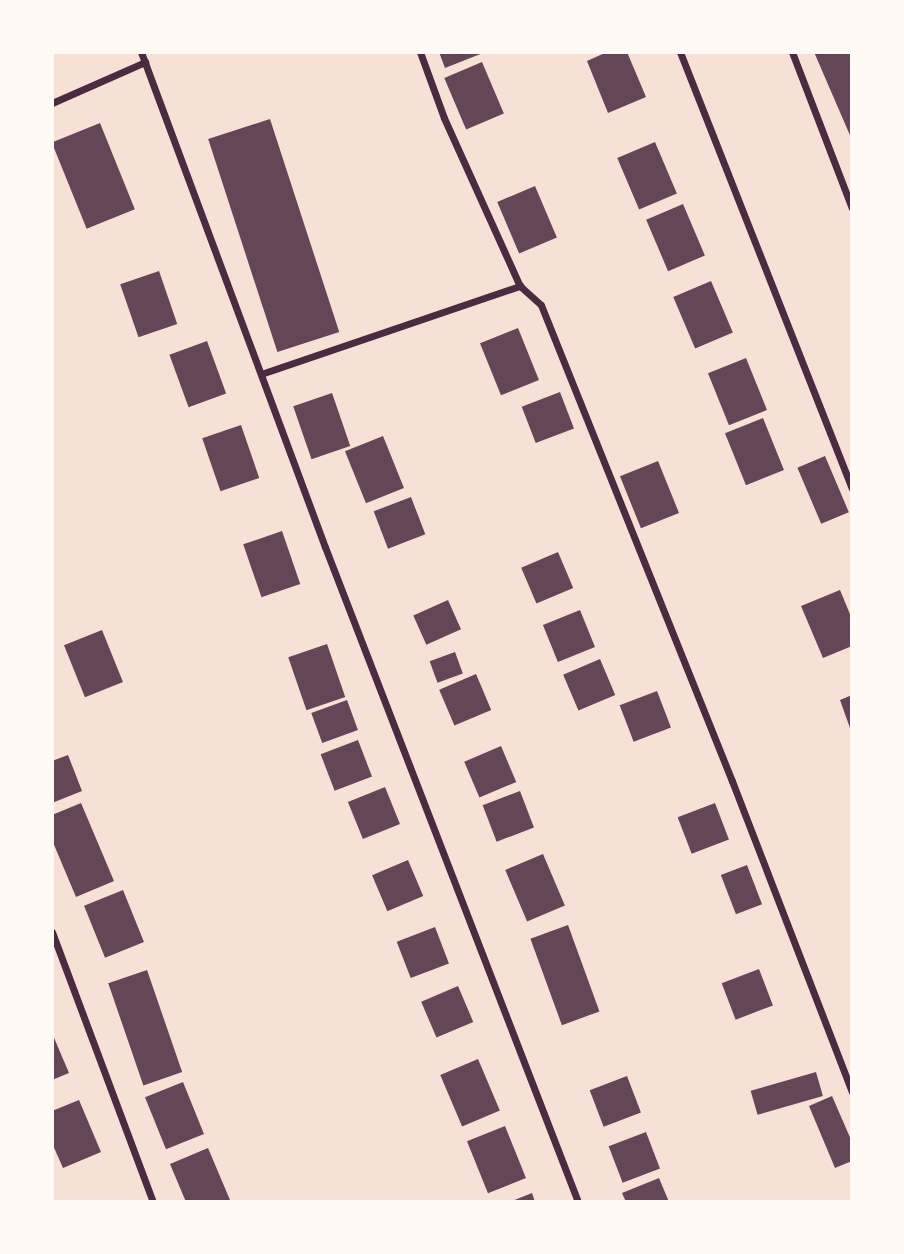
<!DOCTYPE html>
<html>
<head>
<meta charset="utf-8">
<style>
  body { margin:0 }
  #map { position:relative; width:904px; height:1254px; overflow:hidden; background:#f7e1d7; font-family:Montserrat,sans-serif }
  div>[style] { position:absolute }
  .building>* { inset:0; background:#644757; transform-origin:0 0 }
  .minor>* { height:7px; margin:-3.5px; padding:0 3.5px; transform-origin:3.5px; border-radius:3.5px; background:#4a2c40 }
  span { translate:-50% -50%; white-space:nowrap; text-align:center; line-height:1.15; -webkit-text-stroke:7px #fffaf5; paint-order:stroke }
  .frame { position:absolute; inset:0; border:54px solid #fffaf5; pointer-events:none }
</style>
</head>
<body>
<div id="map">
  <div class="building">
    <div style="clip-path:polygon(439px 52px,483px 52px,483px 53px,445px 68px)"></div>
    <div style="clip-path:polygon(607px 52px,627px 52px,646px 97px,608px 113px,587px 61px)"></div>
    <div style="clip-path:polygon(814px 52px,852px 52px,852px 140px)"></div>
    <div style="left:482px;top:62px;width:56px;height:41px;rotate:67deg"></div>
    <div style="left:270px;top:119px;width:224px;height:65px;rotate:72deg"></div>
    <div style="left:100px;top:123px;width:93px;height:52px;rotate:68deg"></div>
    <div style="left:655px;top:142px;width:56px;height:41px;rotate:67deg"></div>
    <div style="left:535px;top:186px;width:56px;height:41px;rotate:67deg"></div>
    <div style="left:683px;top:204px;width:56px;height:40px;rotate:67deg"></div>
    <div style="left:159px;top:271px;width:56px;height:41px;rotate:71deg"></div>
    <div style="left:711px;top:281px;width:56px;height:41px;rotate:67deg"></div>
    <div style="left:518px;top:328px;width:56px;height:41px;rotate:68deg"></div>
    <div style="left:207px;top:341px;width:56px;height:40px;rotate:70deg"></div>
    <div style="left:746px;top:358px;width:56px;height:41px;rotate:68deg"></div>
    <div style="left:560px;top:392px;width:39px;height:41px;rotate:69deg"></div>
    <div style="left:332px;top:393px;width:56px;height:41px;rotate:71deg"></div>
    <div style="left:763px;top:418px;width:56px;height:41px;rotate:68deg"></div>
    <div style="left:241px;top:425px;width:56px;height:41px;rotate:71deg"></div>
    <div style="left:383px;top:436px;width:56px;height:41px;rotate:68deg"></div>
    <div style="left:825px;top:456px;width:61px;height:30px;rotate:67deg"></div>
    <div style="left:658px;top:461px;width:56px;height:41px;rotate:68deg"></div>
    <div style="left:411px;top:497px;width:40px;height:40px;rotate:69deg"></div>
    <div style="left:282px;top:531px;width:56px;height:41px;rotate:71deg"></div>
    <div style="left:558px;top:552px;width:39px;height:40px;rotate:67deg"></div>
    <div style="clip-path:polygon(840px 590px,852px 619px,852px 646px,823px 658px,801px 606px)"></div>
    <div style="left:448px;top:600px;width:32px;height:38px;rotate:66deg"></div>
    <div style="left:580px;top:610px;width:40px;height:40px;rotate:68deg"></div>
    <div style="left:102px;top:630px;width:56px;height:41px;rotate:68deg"></div>
    <div style="left:327px;top:644px;width:56px;height:41px;rotate:71deg"></div>
    <div style="left:455px;top:652px;width:23px;height:27px;rotate:70deg"></div>
    <div style="left:600px;top:659px;width:39px;height:40px;rotate:67deg"></div>
    <div style="left:476px;top:674px;width:39px;height:40px;rotate:67deg"></div>
    <div style="left:657px;top:691px;width:39px;height:40px;rotate:69deg"></div>
    <div style="clip-path:polygon(852px 695px,852px 731px,851px 731px,840px 700px)"></div>
    <div style="left:347px;top:700px;width:32px;height:38px;rotate:70deg"></div>
    <div style="left:358px;top:740px;width:39px;height:40px;rotate:69deg"></div>
    <div style="left:501px;top:746px;width:39px;height:40px;rotate:67deg"></div>
    <div style="clip-path:polygon(68px 755px,82px 791px,52px 803px,52px 761px)"></div>
    <div style="left:385px;top:787px;width:40px;height:40px;rotate:68deg"></div>
    <div style="left:520px;top:791px;width:39px;height:40px;rotate:69deg"></div>
    <div style="clip-path:polygon(81px 803px,114px 881px,76px 897px,52px 840px,52px 815px)"></div>
    <div style="left:715px;top:803px;width:39px;height:40px;rotate:69deg"></div>
    <div style="left:543px;top:854px;width:56px;height:41px;rotate:67deg"></div>
    <div style="left:408px;top:860px;width:39px;height:39px;rotate:67deg"></div>
    <div style="left:747px;top:865px;width:42px;height:28px;rotate:69deg"></div>
    <div style="left:123px;top:890px;width:56px;height:42px;rotate:68deg"></div>
    <div style="left:568px;top:925px;width:92px;height:40px;rotate:70deg"></div>
    <div style="left:435px;top:927px;width:39px;height:41px;rotate:69deg"></div>
    <div style="left:759px;top:969px;width:39px;height:40px;rotate:69deg"></div>
    <div style="left:147px;top:970px;width:108px;height:41px;rotate:71deg"></div>
    <div style="left:458px;top:986px;width:39px;height:40px;rotate:67deg"></div>
    <div style="clip-path:polygon(52px 1033px,69px 1073px,52px 1080px)"></div>
    <div style="left:478px;top:1059px;width:56px;height:41px;rotate:67deg"></div>
    <div style="left:816px;top:1072px;width:25px;height:68px;rotate:74deg"></div>
    <div style="left:627px;top:1076px;width:39px;height:40px;rotate:69deg"></div>
    <div style="left:183px;top:1082px;width:56px;height:41px;rotate:68deg"></div>
    <div style="clip-path:polygon(832px 1096px,852px 1142px,852px 1161px,835px 1168px,809px 1106px)"></div>
    <div style="clip-path:polygon(79px 1100px,101px 1152px,63px 1168px,52px 1143px,52px 1111px)"></div>
    <div style="left:505px;top:1126px;width:56px;height:41px;rotate:68deg"></div>
    <div style="left:646px;top:1132px;width:39px;height:40px;rotate:69deg"></div>
    <div style="clip-path:polygon(208px 1148px,230px 1200px,186px 1202px,170px 1164px)"></div>
    <div style="clip-path:polygon(659px 1178px,669px 1202px,626px 1202px,622px 1193px)"></div>
    <div style="clip-path:polygon(532px 1193px,535px 1202px,512px 1202px,512px 1201px)"></div>
  </div>
  <div class="minor">
    <div style="left:141px;top:52px;width:528px;rotate:69.61deg"></div>
    <div style="left:325px;top:547px;width:702px;rotate:68.88deg"></div>
    <div style="left:420px;top:52px;width:70px;rotate:70deg"></div>
    <div style="left:444px;top:118px;width:184px;rotate:65.7deg"></div>
    <div style="left:520px;top:286px;width:28px;rotate:42deg"></div>
    <div style="left:541px;top:305px;width:513px;rotate:68.14deg"></div>
    <div style="left:732px;top:781px;width:333px;rotate:68.9deg"></div>
    <div style="left:680px;top:52px;width:469px;rotate:68.5deg"></div>
    <div style="left:792px;top:52px;width:167px;rotate:69deg"></div>
    <div style="left:52px;top:103px;width:102px;rotate:-23.8deg"></div>
    <div style="left:261px;top:374px;width:274px;rotate:-18.8deg"></div>
    <div style="left:52px;top:932px;width:288px;rotate:69.5deg"></div>
  </div>
  <div class="frame"></div>
</div>
</body>
</html>
